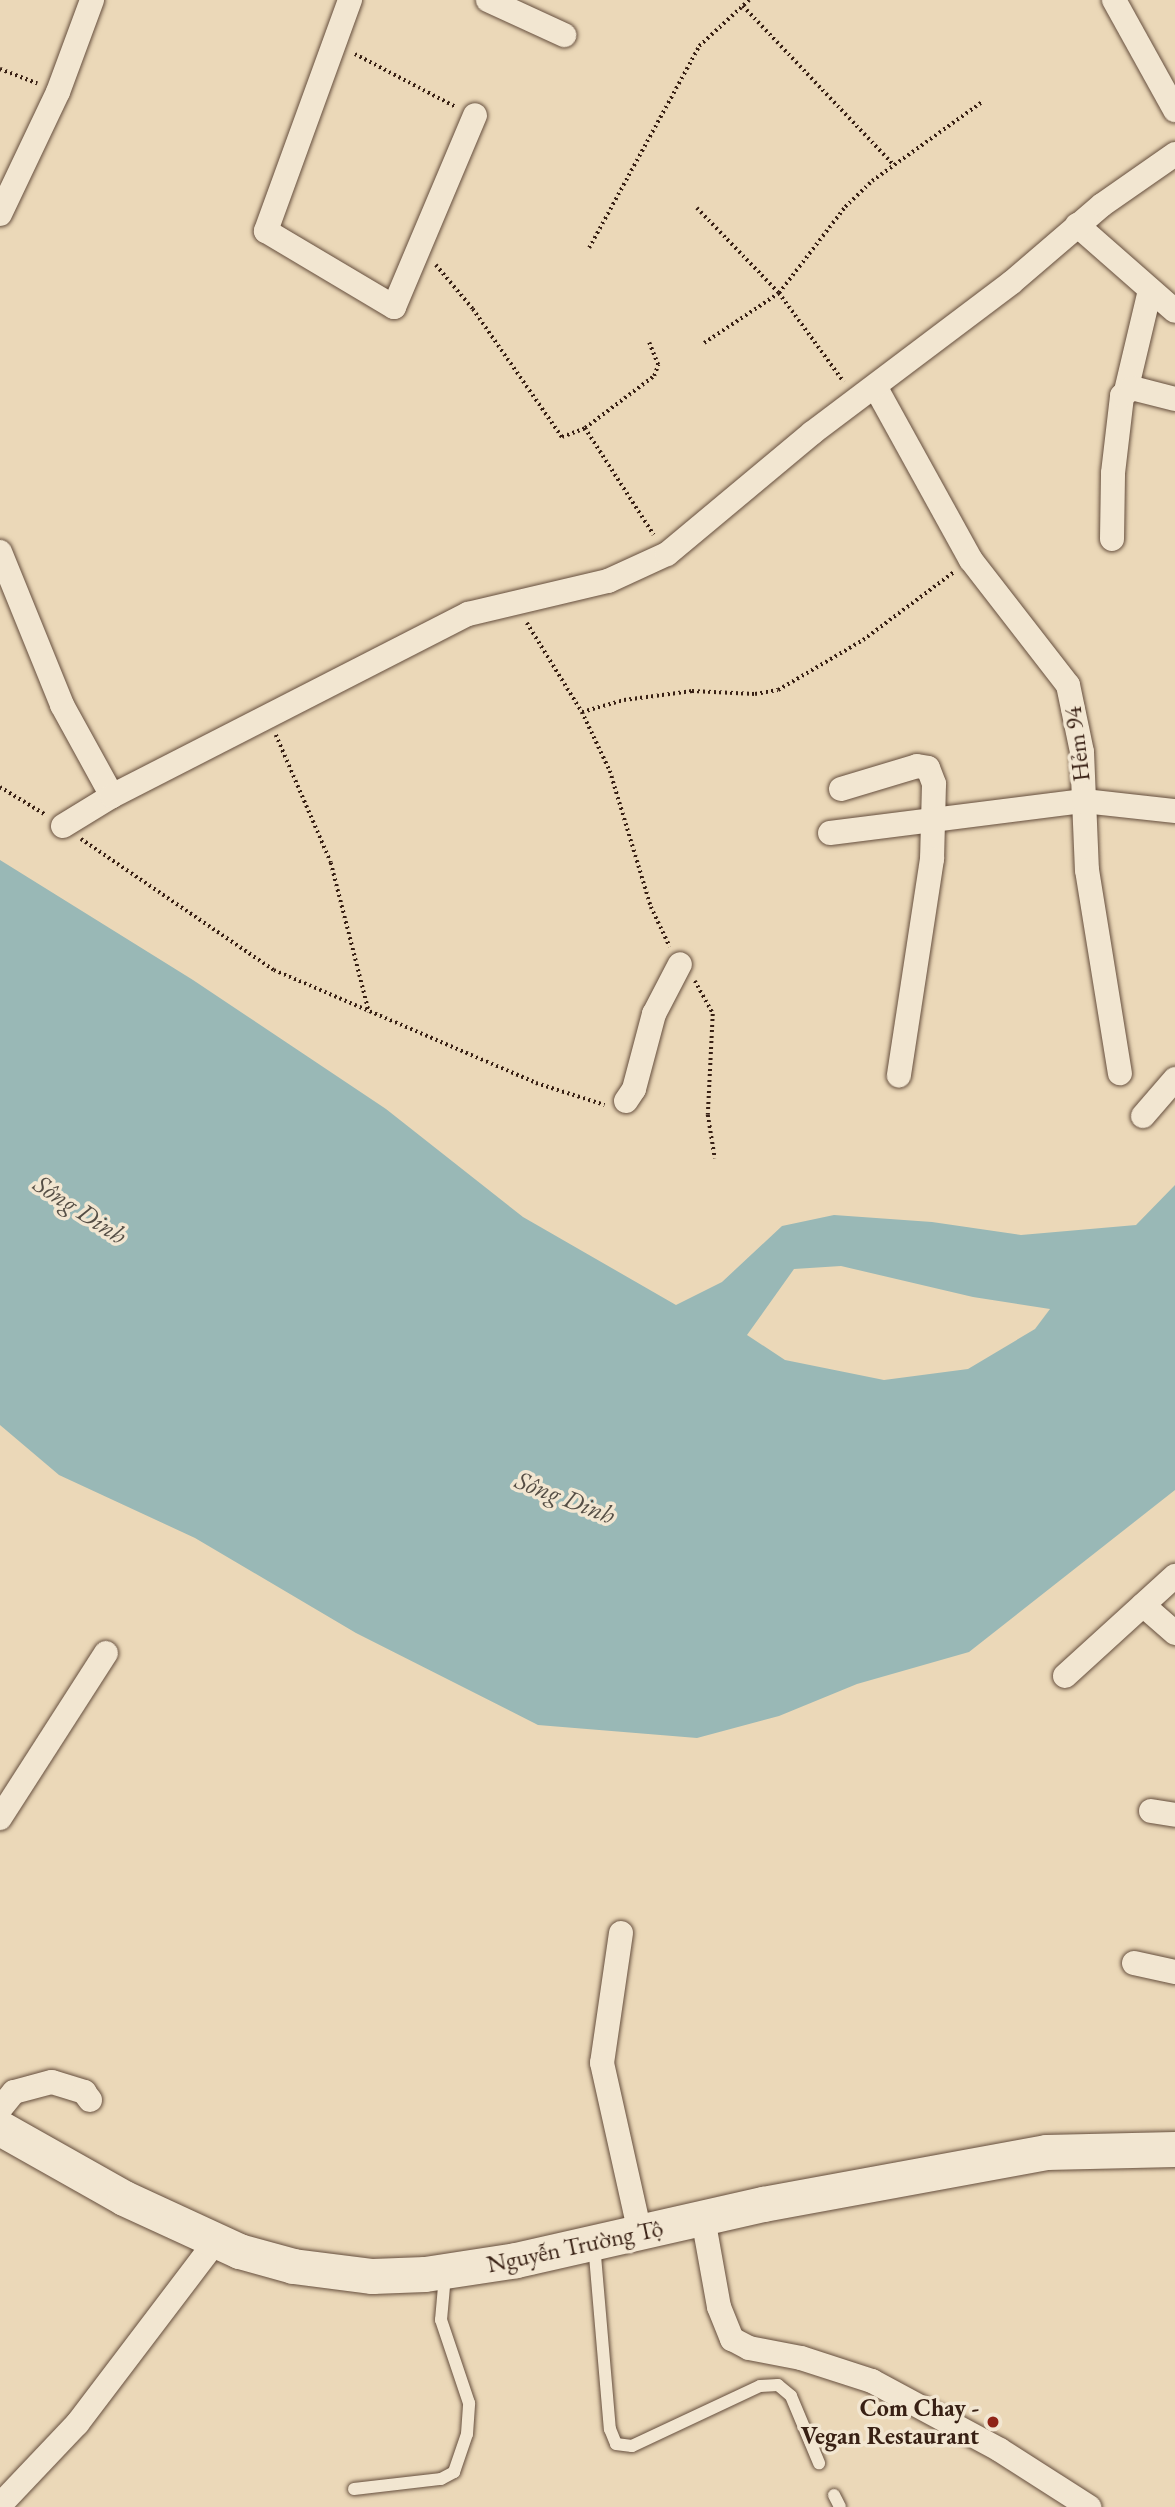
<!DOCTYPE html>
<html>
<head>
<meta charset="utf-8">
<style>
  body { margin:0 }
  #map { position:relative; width:1175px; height:2507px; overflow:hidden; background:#ebd8b8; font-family:"EB Garamond",serif }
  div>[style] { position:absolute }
  .water>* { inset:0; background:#99b8b6 }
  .path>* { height:3.5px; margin-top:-1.75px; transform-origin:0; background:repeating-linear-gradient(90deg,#382014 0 2px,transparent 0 5.5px) }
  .roads { filter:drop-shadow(0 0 2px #654e3d) drop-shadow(0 0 2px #654e3d) }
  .lane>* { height:12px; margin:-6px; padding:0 6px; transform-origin:6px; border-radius:6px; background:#f2e6d1 }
  .street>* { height:24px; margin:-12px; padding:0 12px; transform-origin:12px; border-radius:12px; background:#f2e6d1 }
  .secondary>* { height:35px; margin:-17.5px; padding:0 17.5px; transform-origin:17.5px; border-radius:17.5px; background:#f2e6d1 }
  .dots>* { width:19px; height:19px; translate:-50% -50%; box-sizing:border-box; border:4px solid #f2e6d1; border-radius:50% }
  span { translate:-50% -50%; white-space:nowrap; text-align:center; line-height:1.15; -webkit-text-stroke:7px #f2e6d1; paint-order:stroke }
  .street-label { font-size:24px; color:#382014 }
  .poi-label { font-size:24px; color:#382014; font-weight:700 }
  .right { translate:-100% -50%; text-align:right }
  .water-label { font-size:26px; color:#554e45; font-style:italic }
</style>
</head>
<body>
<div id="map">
  <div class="water">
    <div style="clip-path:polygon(evenodd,0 860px,193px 980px,386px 1109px,523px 1217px,676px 1305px,722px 1282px,782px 1226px,834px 1215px,932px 1222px,1021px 1235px,1136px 1225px,1175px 1185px,1175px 1490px,969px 1652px,857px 1684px,779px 1716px,697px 1738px,538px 1725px,356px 1633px,195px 1538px,59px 1475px,0 1425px,0 860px,841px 1266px,973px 1297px,1050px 1309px,1035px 1329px,968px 1369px,884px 1380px,785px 1360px,747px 1335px,794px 1269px,841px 1266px)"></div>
  </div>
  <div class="path">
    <div style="left:743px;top:6px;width:218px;rotate:46.5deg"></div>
    <div style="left:355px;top:54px;width:114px;rotate:27.7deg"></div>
    <div style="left:0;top:69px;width:40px;rotate:21deg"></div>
    <div style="left:697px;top:208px;width:118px;rotate:46deg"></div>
    <div style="left:779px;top:293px;width:110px;rotate:53.9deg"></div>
    <div style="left:589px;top:248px;width:230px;rotate:-61.4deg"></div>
    <div style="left:699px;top:46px;width:68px;rotate:-42.6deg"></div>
    <div style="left:436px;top:265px;width:57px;rotate:49.9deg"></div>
    <div style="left:473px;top:309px;width:156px;rotate:55.2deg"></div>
    <div style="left:562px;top:437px;width:25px;rotate:-21deg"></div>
    <div style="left:585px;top:428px;width:86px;rotate:-37deg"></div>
    <div style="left:654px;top:376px;width:12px;rotate:-70deg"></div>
    <div style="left:658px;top:365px;width:24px;rotate:-112deg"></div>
    <div style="left:704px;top:343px;width:90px;rotate:-33.7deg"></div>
    <div style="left:779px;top:293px;width:108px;rotate:-52.5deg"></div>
    <div style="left:845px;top:207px;width:37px;rotate:-44deg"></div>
    <div style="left:872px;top:181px;width:135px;rotate:-35.7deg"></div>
    <div style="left:585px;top:428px;width:127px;rotate:57.2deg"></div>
    <div style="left:527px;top:623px;width:105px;rotate:58.3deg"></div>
    <div style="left:582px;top:712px;width:65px;rotate:64.6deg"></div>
    <div style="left:610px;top:771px;width:142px;rotate:73.2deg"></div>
    <div style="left:651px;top:907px;width:44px;rotate:64.6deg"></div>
    <div style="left:582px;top:712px;width:44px;rotate:-15.9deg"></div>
    <div style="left:624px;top:700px;width:69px;rotate:-7.5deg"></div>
    <div style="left:692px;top:691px;width:63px;rotate:2.7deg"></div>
    <div style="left:755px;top:694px;width:23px;rotate:-10deg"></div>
    <div style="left:778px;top:690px;width:99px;rotate:-30.5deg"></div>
    <div style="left:863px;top:640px;width:114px;rotate:-36.8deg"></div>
    <div style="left:276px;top:735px;width:139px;rotate:66.7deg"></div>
    <div style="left:331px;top:863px;width:154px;rotate:75.7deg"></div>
    <div style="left:0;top:787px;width:54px;rotate:31.3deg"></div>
    <div style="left:81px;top:839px;width:233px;rotate:34.2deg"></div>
    <div style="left:274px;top:970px;width:285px;rotate:23.3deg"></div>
    <div style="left:536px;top:1083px;width:72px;rotate:17.7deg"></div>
    <div style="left:695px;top:981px;width:38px;rotate:61deg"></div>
    <div style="left:713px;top:1014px;width:101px;rotate:92.8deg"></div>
    <div style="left:708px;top:1115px;width:44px;rotate:80.8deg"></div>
  </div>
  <div class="roads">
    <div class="lane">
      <div style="left:594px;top:2244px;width:186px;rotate:85.1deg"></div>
      <div style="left:610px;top:2429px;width:16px;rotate:68deg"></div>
      <div style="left:616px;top:2444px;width:16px;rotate:7deg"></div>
      <div style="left:632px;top:2446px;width:141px;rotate:-25.1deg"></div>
      <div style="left:760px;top:2386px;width:18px;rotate:-3deg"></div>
      <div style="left:778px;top:2385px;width:17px;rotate:40deg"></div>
      <div style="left:791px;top:2396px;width:73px;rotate:67.3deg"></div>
      <div style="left:354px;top:2489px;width:88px;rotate:-6.6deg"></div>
      <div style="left:441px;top:2479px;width:15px;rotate:-28deg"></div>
      <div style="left:454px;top:2472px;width:40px;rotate:-71.1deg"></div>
      <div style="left:467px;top:2434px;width:31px;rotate:-86deg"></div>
      <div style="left:469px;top:2403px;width:88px;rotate:-108.6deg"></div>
      <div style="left:441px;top:2320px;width:45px;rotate:-84.9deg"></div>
      <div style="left:834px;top:2495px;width:13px;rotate:63deg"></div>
    </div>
    <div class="street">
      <div style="left:350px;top:0;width:246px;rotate:110deg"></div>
      <div style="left:266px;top:231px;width:149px;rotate:30.7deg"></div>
      <div style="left:394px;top:307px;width:208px;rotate:-67.1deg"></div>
      <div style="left:488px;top:0;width:84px;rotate:24.7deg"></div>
      <div style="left:1114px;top:0;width:126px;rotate:61deg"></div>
      <div style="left:0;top:214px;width:135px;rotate:-64.6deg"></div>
      <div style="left:58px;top:92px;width:98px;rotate:-69.7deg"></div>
      <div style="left:1077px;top:225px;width:130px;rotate:41.3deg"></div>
      <div style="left:876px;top:388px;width:196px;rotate:61.1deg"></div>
      <div style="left:971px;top:560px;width:158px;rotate:52.2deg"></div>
      <div style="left:1068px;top:685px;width:68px;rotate:78.2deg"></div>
      <div style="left:1082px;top:752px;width:118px;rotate:87.6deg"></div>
      <div style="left:1087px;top:870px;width:206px;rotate:80.8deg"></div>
      <div style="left:1126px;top:391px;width:104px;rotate:-76.6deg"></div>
      <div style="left:1112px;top:539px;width:66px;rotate:-89.1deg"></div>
      <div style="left:1113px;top:473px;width:78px;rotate:-83.3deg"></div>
      <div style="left:1122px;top:396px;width:13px;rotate:-39deg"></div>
      <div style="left:1132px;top:388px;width:44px;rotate:14.3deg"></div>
      <div style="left:0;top:552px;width:165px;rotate:67.9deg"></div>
      <div style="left:62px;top:705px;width:104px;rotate:61.2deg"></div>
      <div style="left:841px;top:789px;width:79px;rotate:-16.8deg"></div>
      <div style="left:917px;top:766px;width:11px;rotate:10deg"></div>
      <div style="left:928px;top:768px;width:17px;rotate:69deg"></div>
      <div style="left:934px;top:784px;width:75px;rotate:91.5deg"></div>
      <div style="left:932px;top:859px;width:219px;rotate:98.7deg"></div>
      <div style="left:63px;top:826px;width:57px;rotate:-31.5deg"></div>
      <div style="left:112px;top:796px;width:400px;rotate:-27.1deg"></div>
      <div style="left:468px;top:614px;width:144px;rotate:-13.3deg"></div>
      <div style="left:608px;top:581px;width:65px;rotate:-24.6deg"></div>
      <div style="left:667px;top:554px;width:189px;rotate:-39.8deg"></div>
      <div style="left:812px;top:433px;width:249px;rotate:-37deg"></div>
      <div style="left:1011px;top:283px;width:120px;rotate:-40.6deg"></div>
      <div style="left:1102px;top:205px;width:89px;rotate:-34.9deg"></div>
      <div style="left:830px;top:833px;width:256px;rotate:-7.2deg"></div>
      <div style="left:1084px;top:801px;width:92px;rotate:6.3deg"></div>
      <div style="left:626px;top:1101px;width:14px;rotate:-56deg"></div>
      <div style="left:634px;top:1089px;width:78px;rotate:-75.1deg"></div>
      <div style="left:654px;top:1014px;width:56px;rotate:-62.5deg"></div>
      <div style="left:1143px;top:1116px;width:49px;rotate:-49.1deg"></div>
      <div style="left:1143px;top:1605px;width:43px;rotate:41.2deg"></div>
      <div style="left:1065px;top:1676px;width:149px;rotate:-42.3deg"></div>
      <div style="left:1151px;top:1811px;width:24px;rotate:9deg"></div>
      <div style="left:0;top:1818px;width:196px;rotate:-57.3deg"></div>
      <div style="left:621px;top:1933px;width:131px;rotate:98.3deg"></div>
      <div style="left:602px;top:2063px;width:174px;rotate:77.4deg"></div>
      <div style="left:1134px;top:1963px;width:42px;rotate:12.4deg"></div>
      <div style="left:0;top:2109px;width:22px;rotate:-51deg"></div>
      <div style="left:14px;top:2092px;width:39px;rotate:-15deg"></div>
      <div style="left:52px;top:2082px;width:34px;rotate:17deg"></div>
      <div style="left:84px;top:2092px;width:10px;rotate:53deg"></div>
      <div style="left:703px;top:2218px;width:90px;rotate:79.8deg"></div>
      <div style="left:719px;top:2307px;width:35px;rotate:68deg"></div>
      <div style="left:732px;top:2339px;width:19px;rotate:28deg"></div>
      <div style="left:749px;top:2348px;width:53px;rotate:10.9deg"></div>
      <div style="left:801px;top:2358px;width:75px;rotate:17.9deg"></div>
      <div style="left:872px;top:2381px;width:145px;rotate:28.3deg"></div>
      <div style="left:1000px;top:2450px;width:106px;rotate:32.6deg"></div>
      <div style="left:0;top:2505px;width:112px;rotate:-46.5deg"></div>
      <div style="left:77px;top:2424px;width:230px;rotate:-52.8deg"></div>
    </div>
    <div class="secondary">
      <div style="left:0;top:2128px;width:142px;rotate:29.4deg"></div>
      <div style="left:124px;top:2198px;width:127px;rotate:24.7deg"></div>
      <div style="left:239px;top:2251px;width:56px;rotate:15.5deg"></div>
      <div style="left:293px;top:2266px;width:80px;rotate:7.2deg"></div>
      <div style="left:372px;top:2276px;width:53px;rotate:-2.2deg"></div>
      <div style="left:425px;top:2274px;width:92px;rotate:-8.7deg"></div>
      <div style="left:516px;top:2260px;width:253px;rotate:-12.8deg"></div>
      <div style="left:763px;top:2204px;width:288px;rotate:-10.4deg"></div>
      <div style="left:1046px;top:2152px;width:129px;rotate:-1.3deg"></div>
    </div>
  </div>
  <div class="dots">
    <div style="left:993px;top:2422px;background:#8f2418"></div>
  </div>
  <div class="street-label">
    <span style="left:1077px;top:744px;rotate:-97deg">Hẻm 94</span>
    <span style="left:575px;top:2246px;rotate:-12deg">Nguyễn Trường Tộ</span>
  </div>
  <div class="poi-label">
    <span class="right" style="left:979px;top:2422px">Com Chay -<br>Vegan Restaurant</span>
  </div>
  <div class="water-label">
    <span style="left:80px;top:1210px;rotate:33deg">Sông Dinh</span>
    <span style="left:565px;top:1498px;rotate:21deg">Sông Dinh</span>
  </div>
</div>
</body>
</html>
